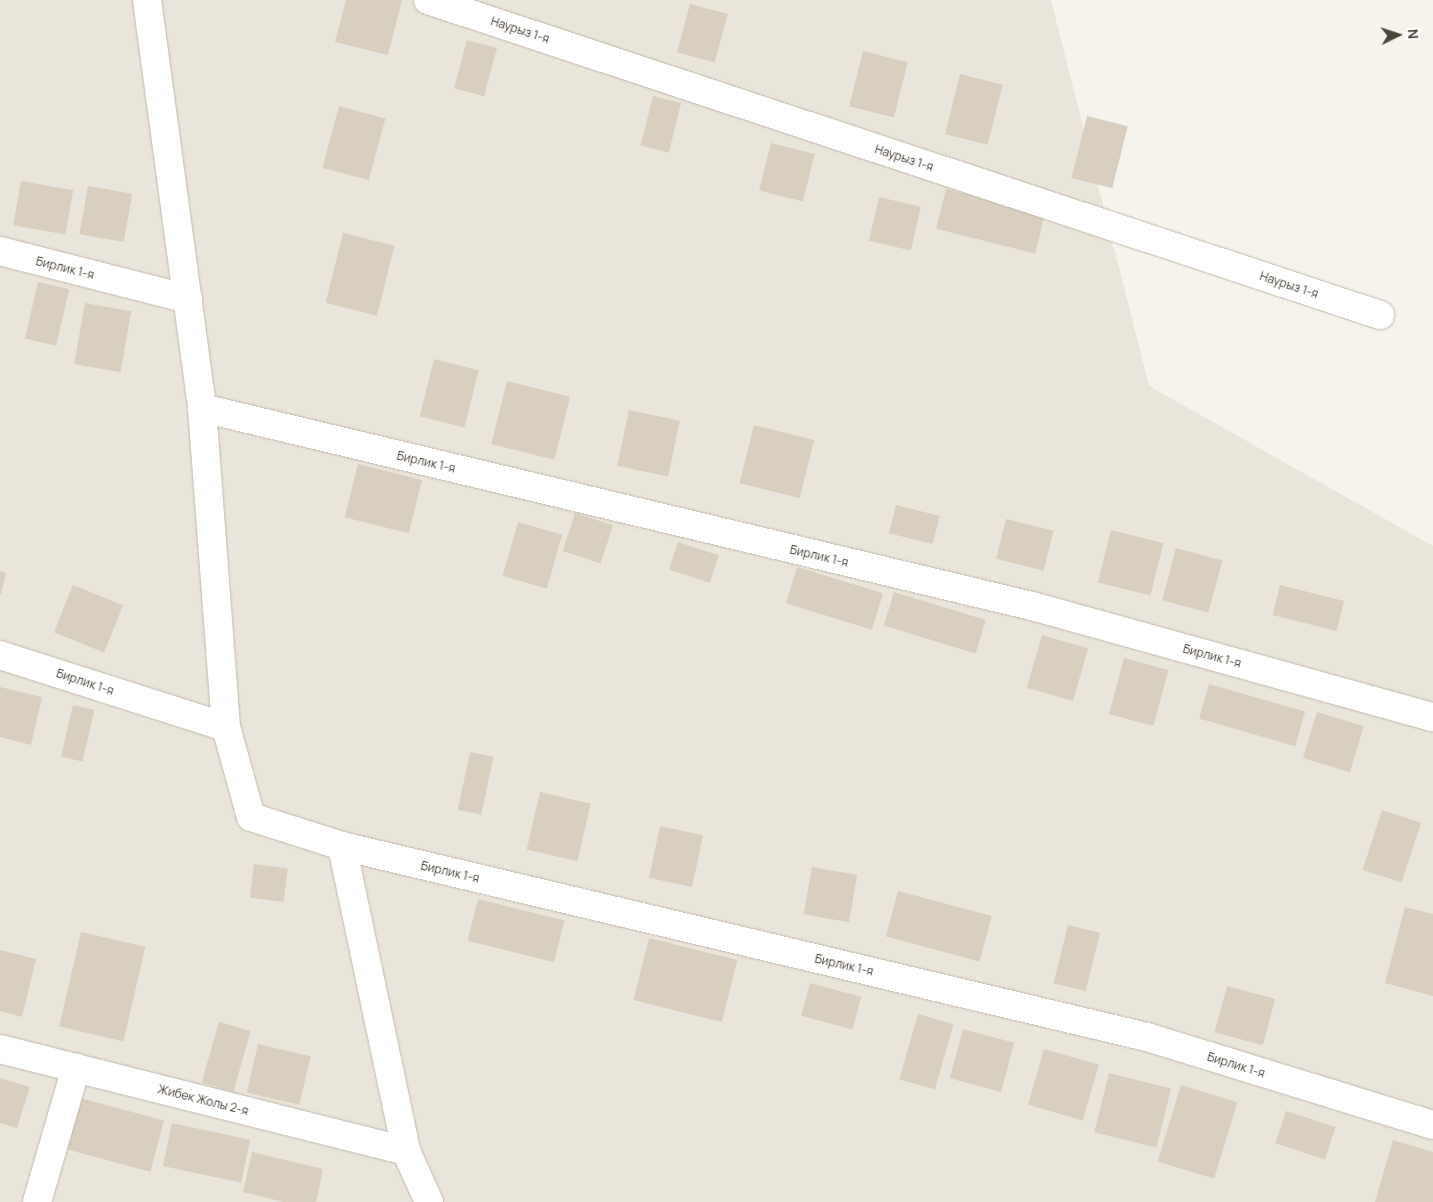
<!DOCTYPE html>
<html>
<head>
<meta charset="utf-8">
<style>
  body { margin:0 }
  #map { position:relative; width:1433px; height:1202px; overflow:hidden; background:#f6f3ec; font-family:Manrope,sans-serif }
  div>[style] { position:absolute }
  .residential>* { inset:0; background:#eae5da }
  .building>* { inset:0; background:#d8cfc1; transform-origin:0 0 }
  .roads { filter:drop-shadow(0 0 1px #c2bbae) drop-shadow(0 0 1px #c2bbae) }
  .street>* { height:28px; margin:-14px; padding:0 14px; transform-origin:14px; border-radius:14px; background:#fff }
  span { translate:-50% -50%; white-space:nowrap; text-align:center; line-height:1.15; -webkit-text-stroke:4.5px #fff; paint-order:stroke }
  .street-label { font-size:12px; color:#4b4439 }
  .north { position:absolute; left:1373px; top:10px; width:50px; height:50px; -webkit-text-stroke:4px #fff; paint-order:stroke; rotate:86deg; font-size:14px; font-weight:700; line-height:20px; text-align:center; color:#4b4439 }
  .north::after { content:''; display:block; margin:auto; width:18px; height:22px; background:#4b4439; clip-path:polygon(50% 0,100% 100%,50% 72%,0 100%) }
</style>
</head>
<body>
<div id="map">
  <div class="residential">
    <div style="clip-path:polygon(0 0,1051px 0,1149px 386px,1433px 546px,1433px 1202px,0 1202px)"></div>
  </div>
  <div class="building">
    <div style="clip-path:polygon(346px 0,402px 0,388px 55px,335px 42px)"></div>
    <div style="left:690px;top:4px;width:39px;height:50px;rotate:15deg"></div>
    <div style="left:467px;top:40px;width:31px;height:50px;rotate:15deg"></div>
    <div style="left:863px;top:51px;width:46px;height:57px;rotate:14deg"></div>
    <div style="left:960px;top:74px;width:44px;height:62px;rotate:14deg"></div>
    <div style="left:653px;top:96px;width:29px;height:51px;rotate:14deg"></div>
    <div style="left:339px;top:106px;width:48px;height:64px;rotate:15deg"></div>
    <div style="left:1087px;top:116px;width:42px;height:64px;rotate:14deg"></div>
    <div style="left:771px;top:143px;width:45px;height:49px;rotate:14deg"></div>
    <div style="left:21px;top:181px;width:53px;height:45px;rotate:10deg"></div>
    <div style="left:88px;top:186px;width:45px;height:49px;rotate:10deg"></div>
    <div style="left:946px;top:189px;width:102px;height:41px;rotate:14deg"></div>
    <div style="left:879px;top:197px;width:43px;height:45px;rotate:13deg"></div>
    <div style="left:343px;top:233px;width:53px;height:72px;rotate:14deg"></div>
    <div style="left:38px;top:282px;width:32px;height:58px;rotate:13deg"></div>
    <div style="left:85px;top:303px;width:47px;height:62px;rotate:10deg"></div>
    <div style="left:434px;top:359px;width:46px;height:59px;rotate:14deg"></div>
    <div style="left:507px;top:381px;width:65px;height:65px;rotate:14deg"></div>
    <div style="left:629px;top:410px;width:52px;height:57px;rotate:12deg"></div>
    <div style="left:754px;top:425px;width:62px;height:60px;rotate:14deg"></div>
    <div style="left:358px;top:464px;width:66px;height:55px;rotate:14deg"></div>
    <div style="left:896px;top:505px;width:45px;height:29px;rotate:14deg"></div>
    <div style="left:575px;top:513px;width:40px;height:40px;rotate:18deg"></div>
    <div style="left:1006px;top:519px;width:49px;height:41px;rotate:14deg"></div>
    <div style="left:518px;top:522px;width:46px;height:56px;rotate:16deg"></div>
    <div style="left:1111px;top:530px;width:54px;height:54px;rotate:14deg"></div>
    <div style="left:678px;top:542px;width:43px;height:29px;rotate:18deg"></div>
    <div style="left:1176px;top:548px;width:48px;height:54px;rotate:15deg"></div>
    <div style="left:797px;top:567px;width:90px;height:38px;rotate:17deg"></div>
    <div style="clip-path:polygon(0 571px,6px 573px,1px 594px,0 594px)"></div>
    <div style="left:73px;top:585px;width:54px;height:51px;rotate:22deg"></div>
    <div style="left:1280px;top:585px;width:66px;height:31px;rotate:14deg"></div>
    <div style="left:894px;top:592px;width:96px;height:35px;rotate:17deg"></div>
    <div style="left:1042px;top:635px;width:48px;height:55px;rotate:16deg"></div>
    <div style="left:1124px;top:658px;width:46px;height:58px;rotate:15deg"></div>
    <div style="left:1209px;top:684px;width:100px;height:36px;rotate:16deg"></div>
    <div style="clip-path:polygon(0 687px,42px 697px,31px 745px,0 737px)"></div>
    <div style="left:73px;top:705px;width:22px;height:53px;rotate:13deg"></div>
    <div style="left:1317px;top:712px;width:49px;height:48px;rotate:17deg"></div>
    <div style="left:470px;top:752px;width:24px;height:59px;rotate:12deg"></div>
    <div style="left:540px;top:792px;width:52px;height:59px;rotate:13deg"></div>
    <div style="left:1382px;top:810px;width:41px;height:63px;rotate:18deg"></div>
    <div style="left:660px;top:826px;width:44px;height:53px;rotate:12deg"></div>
    <div style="left:254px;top:864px;width:34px;height:34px;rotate:7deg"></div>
    <div style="left:812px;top:867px;width:46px;height:48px;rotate:10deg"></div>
    <div style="left:898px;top:891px;width:97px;height:47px;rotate:15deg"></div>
    <div style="left:478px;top:899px;width:89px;height:43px;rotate:14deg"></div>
    <div style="clip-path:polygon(1405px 907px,1433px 914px,1433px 996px,1385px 983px)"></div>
    <div style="left:1068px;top:925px;width:33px;height:60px;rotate:14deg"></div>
    <div style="left:81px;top:932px;width:66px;height:97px;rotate:13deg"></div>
    <div style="left:649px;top:938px;width:91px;height:64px;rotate:14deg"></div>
    <div style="clip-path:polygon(0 950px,36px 959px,22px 1017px,0 1011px)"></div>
    <div style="left:810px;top:983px;width:53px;height:34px;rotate:15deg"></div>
    <div style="left:1227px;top:986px;width:50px;height:48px;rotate:15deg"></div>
    <div style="left:918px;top:1014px;width:37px;height:68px;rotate:16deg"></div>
    <div style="left:219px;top:1022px;width:33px;height:63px;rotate:16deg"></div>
    <div style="left:963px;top:1029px;width:53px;height:51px;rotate:15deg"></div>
    <div style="left:258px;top:1044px;width:54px;height:50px;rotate:13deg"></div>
    <div style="left:1044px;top:1049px;width:57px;height:58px;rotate:16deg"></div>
    <div style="left:1109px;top:1073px;width:64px;height:61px;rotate:14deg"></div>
    <div style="clip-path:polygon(0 1078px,30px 1087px,17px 1128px,0 1123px)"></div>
    <div style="left:1181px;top:1085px;width:59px;height:80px;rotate:17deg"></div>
    <div style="left:80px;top:1098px;width:87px;height:53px;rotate:15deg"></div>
    <div style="left:1286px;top:1111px;width:52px;height:34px;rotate:18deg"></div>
    <div style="left:172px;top:1123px;width:80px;height:44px;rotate:12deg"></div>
    <div style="clip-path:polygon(1393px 1140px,1433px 1152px,1433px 1202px,1375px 1202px)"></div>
    <div style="clip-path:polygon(252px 1152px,323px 1169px,316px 1202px,284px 1202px,243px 1192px)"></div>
  </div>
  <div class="roads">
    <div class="street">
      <div style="left:147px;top:0;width:412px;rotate:82.3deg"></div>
      <div style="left:202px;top:408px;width:320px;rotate:85.7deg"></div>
      <div style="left:226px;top:727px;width:93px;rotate:74.5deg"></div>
      <div style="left:251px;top:817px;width:96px;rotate:17.7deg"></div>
      <div style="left:342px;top:846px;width:827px;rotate:13.35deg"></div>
      <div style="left:1147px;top:1037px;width:299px;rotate:17.1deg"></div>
      <div style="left:428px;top:0;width:1003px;rotate:18.31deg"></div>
      <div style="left:0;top:251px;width:194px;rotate:14.3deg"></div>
      <div style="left:202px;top:408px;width:853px;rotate:13.42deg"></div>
      <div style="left:1032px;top:606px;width:416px;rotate:15.5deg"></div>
      <div style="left:0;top:655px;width:237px;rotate:17.7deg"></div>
      <div style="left:342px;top:846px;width:312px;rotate:78.1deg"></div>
      <div style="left:406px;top:1151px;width:56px;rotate:65.7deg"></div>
      <div style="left:0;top:1049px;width:419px;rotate:14.1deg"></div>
      <div style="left:37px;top:1202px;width:140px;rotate:-73.8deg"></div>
    </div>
  </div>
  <div class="street-label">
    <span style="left:520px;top:30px;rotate:18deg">Наурыз 1-я</span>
    <span style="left:904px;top:158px;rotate:18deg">Наурыз 1-я</span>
    <span style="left:65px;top:268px;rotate:14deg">Бирлик 1-я</span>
    <span style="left:1289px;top:285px;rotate:18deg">Наурыз 1-я</span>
    <span style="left:426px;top:462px;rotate:13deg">Бирлик 1-я</span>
    <span style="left:819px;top:556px;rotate:13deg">Бирлик 1-я</span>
    <span style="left:1212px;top:656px;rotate:15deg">Бирлик 1-я</span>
    <span style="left:85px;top:682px;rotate:18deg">Бирлик 1-я</span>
    <span style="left:450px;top:872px;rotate:13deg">Бирлик 1-я</span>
    <span style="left:844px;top:965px;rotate:13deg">Бирлик 1-я</span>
    <span style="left:1236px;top:1065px;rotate:17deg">Бирлик 1-я</span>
    <span style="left:203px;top:1100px;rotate:14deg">Жибек Жолы 2-я</span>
  </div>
  <div class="north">N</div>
</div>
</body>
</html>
